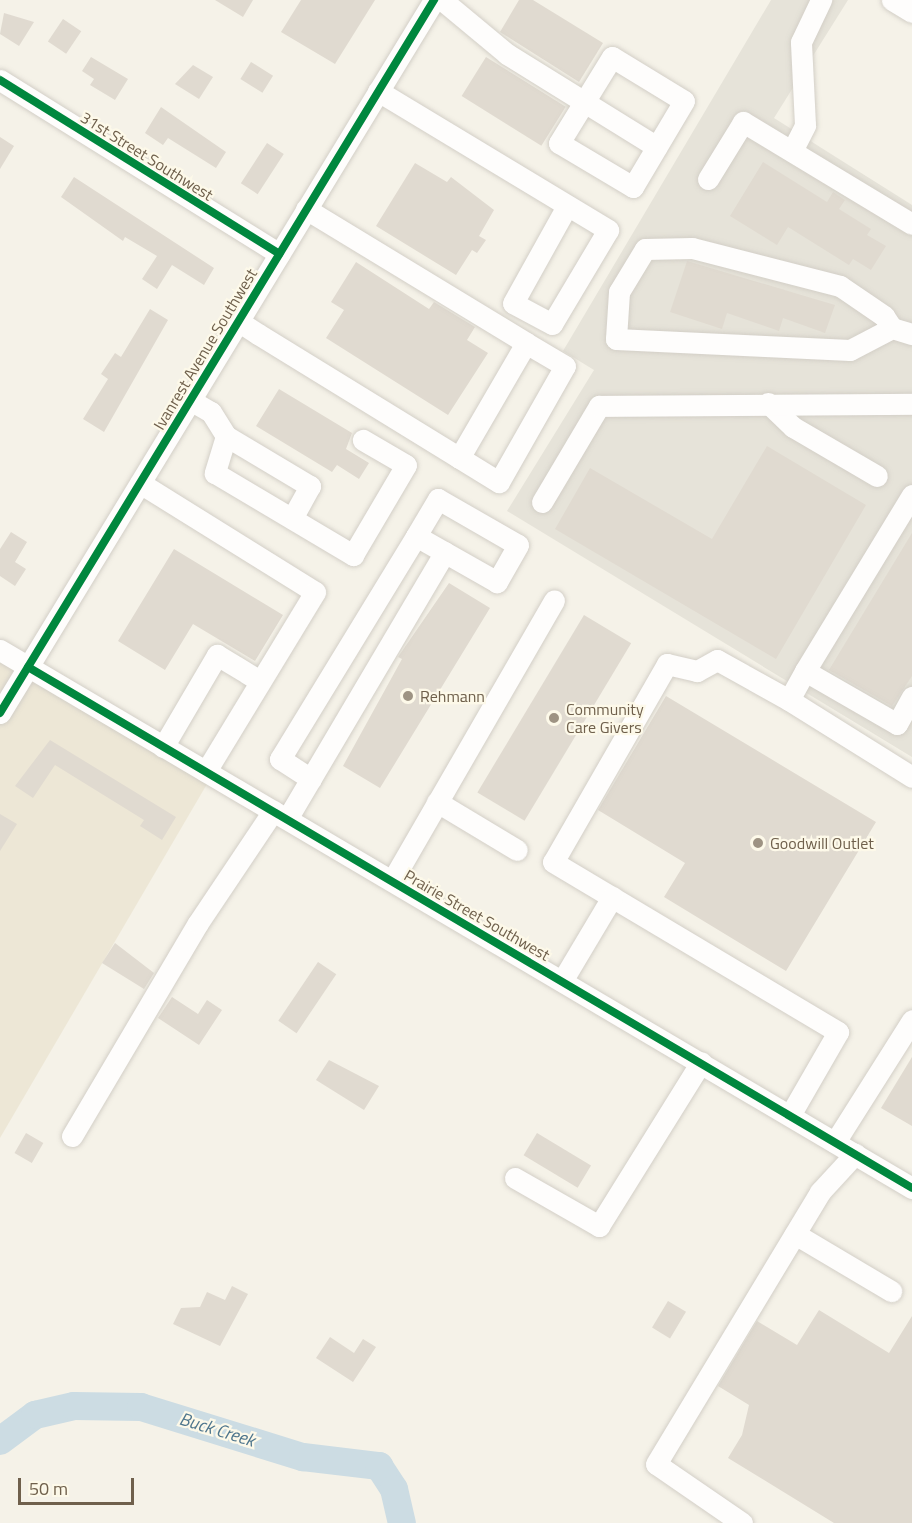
<!DOCTYPE html>
<html>
<head>
<meta charset="utf-8">
<style>
  body { margin:0 }
  #map { position:relative; width:912px; height:1523px; overflow:hidden; background:#f5f2e8; font-family:"Titillium Web",sans-serif }
  div>[style] { position:absolute }
  .residential>* { inset:0; background:#ede7d6 }
  .industrial>* { inset:0; background:#e6e3d9 }
  .river>* { height:28px; margin:-14px; padding:0 14px; transform-origin:14px; border-radius:14px; background:#ccdce3 }
  .building>* { inset:0; background:#e0dad0; transform-origin:0 0 }
  .roads { filter:drop-shadow(0 0 2px #d3cfc7) drop-shadow(0 0 2px #d3cfc7) }
  .minor>* { height:21px; margin:-10.5px; padding:0 10.5px; transform-origin:10.5px; border-radius:10.5px; background:#fefdfc }
  .cycleway>* { height:8px; margin:-4px; padding:0 4px; transform-origin:4px; border-radius:4px; background:#00873e }
  .dots>* { width:16px; height:16px; translate:-50% -50%; box-sizing:border-box; border:3px solid #fdf9e9; border-radius:50% }
  span { translate:-50% -50%; white-space:nowrap; text-align:center; line-height:1.15; -webkit-text-stroke:4.5px #fdf9e9; paint-order:stroke }
  .street-label { font-size:16px; color:#6f604c }
  .poi-label { font-size:16px; color:#6f604c }
  .left { translate:0 -50%; text-align:left }
  .water-label { font-size:18px; color:#4f768d; font-style:italic }
  .scale { position:absolute; left:18px; top:1478px; width:116px; height:27px; box-sizing:border-box; border:3px solid #6f604c; border-top:0; padding-left:8px; font-size:18px; line-height:21px; white-space:nowrap; color:#6f604c; -webkit-text-stroke:4px #fdf9e9; paint-order:stroke }
</style>
</head>
<body>
<div id="map">
  <div class="residential">
    <div style="clip-path:polygon(0 658px,207px 784px,0 1138px)"></div>
  </div>
  <div class="industrial">
    <div style="clip-path:polygon(771px 0,848px 0,774px 118px,912px 205px,912px 757px,507px 511px,594px 370px,563px 351px)"></div>
  </div>
  <div class="river">
    <div style="left:0;top:1441px;width:44px;rotate:-36.6deg"></div>
    <div style="left:35px;top:1415px;width:40px;rotate:-13deg"></div>
    <div style="left:74px;top:1406px;width:67px;rotate:0.9deg"></div>
    <div style="left:141px;top:1407px;width:170px;rotate:17.2deg"></div>
    <div style="left:303px;top:1457px;width:77px;rotate:6.8deg"></div>
    <div style="left:379px;top:1466px;width:27px;rotate:57deg"></div>
    <div style="left:394px;top:1489px;width:35px;rotate:77deg"></div>
  </div>
  <div class="building">
    <div style="clip-path:polygon(215px 0,253px 0,243px 17px)"></div>
    <div style="clip-path:polygon(301px 0,375px 0,335px 64px,281px 32px)"></div>
    <div style="clip-path:polygon(519px 0,533px 0,603px 43px,579px 82px,500px 32px)"></div>
    <div style="clip-path:polygon(4px 13px,34px 22px,19px 46px,0 34px)"></div>
    <div style="left:63px;top:19px;width:22px;height:27px;rotate:34deg"></div>
    <div style="clip-path:polygon(91px 57px,128px 79px,115px 100px,90px 85px,94px 79px,82px 71px)"></div>
    <div style="left:486px;top:57px;width:94px;height:46px;rotate:32deg"></div>
    <div style="left:251px;top:62px;width:26px;height:20px;rotate:32deg"></div>
    <div style="clip-path:polygon(193px 65px,213px 77px,199px 99px,175px 84px)"></div>
    <div style="clip-path:polygon(161px 107px,226px 152px,216px 168px,168px 138px,163px 145px,145px 133px)"></div>
    <div style="clip-path:polygon(0 137px,14px 146px,0 169px)"></div>
    <div style="left:267px;top:143px;width:20px;height:48px;rotate:33deg"></div>
    <div style="clip-path:polygon(763px 162px,827px 202px,833px 192px,845px 200px,839px 209px,871px 229px,867px 235px,886px 246px,871px 270px,853px 259px,849px 265px,788px 227px,777px 245px,730px 216px)"></div>
    <div style="clip-path:polygon(415px 163px,447px 182px,451px 177px,494px 210px,479px 236px,486px 240px,477px 253px,472px 250px,456px 275px,376px 226px)"></div>
    <div style="clip-path:polygon(74px 177px,214px 268px,204px 285px,172px 265px,157px 289px,142px 279px,157px 256px,125px 237px,123px 241px,61px 197px)"></div>
    <div style="clip-path:polygon(687px 261px,835px 305px,825px 333px,783px 318px,779px 331px,727px 313px,722px 329px,670px 312px)"></div>
    <div style="clip-path:polygon(356px 262px,429px 309px,434px 302px,475px 327px,467px 340px,488px 353px,448px 415px,326px 338px,344px 310px,331px 302px)"></div>
    <div style="clip-path:polygon(150px 309px,168px 320px,104px 432px,83px 419px,108px 379px,101px 374px,115px 353px,121px 357px)"></div>
    <div style="clip-path:polygon(279px 389px,352px 433px,346px 449px,369px 463px,359px 479px,337px 465px,332px 472px,256px 426px)"></div>
    <div style="clip-path:polygon(767px 446px,866px 505px,776px 659px,555px 529px,590px 468px,712px 539px)"></div>
    <div style="clip-path:polygon(11px 532px,27px 542px,15px 562px,26px 569px,15px 586px,0 576px,0 549px)"></div>
    <div style="clip-path:polygon(912px 533px,912px 676px,892px 706px,829px 670px)"></div>
    <div style="clip-path:polygon(174px 549px,283px 615px,255px 661px,193px 624px,165px 670px,118px 641px)"></div>
    <div style="clip-path:polygon(449px 583px,490px 608px,380px 788px,343px 766px,402px 659px,398px 657px)"></div>
    <div style="left:584px;top:615px;width:55px;height:207px;rotate:31deg"></div>
    <div style="clip-path:polygon(666px 696px,876px 822px,786px 971px,664px 897px,685px 863px,598px 810px)"></div>
    <div style="clip-path:polygon(50px 740px,176px 817px,162px 840px,140px 826px,144px 820px,55px 765px,33px 798px,15px 786px)"></div>
    <div style="clip-path:polygon(0 814px,17px 824px,0 851px)"></div>
    <div style="clip-path:polygon(115px 943px,154px 973px,144px 989px,102px 963px)"></div>
    <div style="left:318px;top:962px;width:22px;height:71px;rotate:34deg"></div>
    <div style="clip-path:polygon(172px 997px,198px 1014px,207px 1000px,222px 1010px,199px 1045px,158px 1018px)"></div>
    <div style="clip-path:polygon(912px 1057px,912px 1126px,881px 1108px)"></div>
    <div style="clip-path:polygon(329px 1060px,379px 1086px,364px 1110px,316px 1080px)"></div>
    <div style="left:26px;top:1133px;width:20px;height:23px;rotate:30deg"></div>
    <div style="left:537px;top:1133px;width:63px;height:26px;rotate:31deg"></div>
    <div style="clip-path:polygon(232px 1286px,248px 1294px,220px 1346px,173px 1324px,181px 1308px,200px 1307px,207px 1292px,225px 1300px)"></div>
    <div style="left:668px;top:1301px;width:21px;height:31px;rotate:31deg"></div>
    <div style="clip-path:polygon(819px 1310px,889px 1353px,912px 1316px,912px 1523px,834px 1523px,728px 1458px,742px 1435px,749px 1405px,718px 1386px,757px 1321px,797px 1345px)"></div>
    <div style="clip-path:polygon(330px 1337px,354px 1353px,363px 1339px,376px 1347px,353px 1382px,316px 1358px)"></div>
  </div>
  <div class="roads">
    <div class="minor">
      <div style="left:442px;top:0;width:85px;rotate:39.7deg"></div>
      <div style="left:507px;top:54px;width:176px;rotate:31.8deg"></div>
      <div style="left:892px;top:0;width:23px;rotate:31deg"></div>
      <div style="left:612px;top:57px;width:84px;rotate:31.4deg"></div>
      <div style="left:684px;top:101px;width:100px;rotate:120.7deg"></div>
      <div style="left:633px;top:187px;width:86px;rotate:-149.3deg"></div>
      <div style="left:559px;top:143px;width:101px;rotate:-58.4deg"></div>
      <div style="left:0;top:80px;width:329px;rotate:31.9deg"></div>
      <div style="left:378px;top:91px;width:269px;rotate:31.1deg"></div>
      <div style="left:608px;top:230px;width:109px;rotate:120.8deg"></div>
      <div style="left:552px;top:324px;width:44px;rotate:-151.7deg"></div>
      <div style="left:513px;top:303px;width:111px;rotate:-60.9deg"></div>
      <div style="left:792px;top:151px;width:29px;rotate:-63deg"></div>
      <div style="left:805px;top:125px;width:83px;rotate:-92.8deg"></div>
      <div style="left:801px;top:42px;width:47px;rotate:-64.5deg"></div>
      <div style="left:708px;top:179px;width:67px;rotate:-58.4deg"></div>
      <div style="left:743px;top:122px;width:197px;rotate:31.1deg"></div>
      <div style="left:306px;top:209px;width:258px;rotate:31.3deg"></div>
      <div style="left:238px;top:321px;width:24px;rotate:33deg"></div>
      <div style="left:258px;top:334px;width:283px;rotate:31.6deg"></div>
      <div style="left:499px;top:482px;width:133px;rotate:-60.4deg"></div>
      <div style="left:565px;top:366px;width:45px;rotate:-149.5deg"></div>
      <div style="left:526px;top:343px;width:133px;rotate:120.2deg"></div>
      <div style="left:892px;top:328px;width:14px;rotate:-124deg"></div>
      <div style="left:884px;top:316px;width:53px;rotate:-145.7deg"></div>
      <div style="left:840px;top:286px;width:153px;rotate:-165.6deg"></div>
      <div style="left:692px;top:248px;width:47px;rotate:178.8deg"></div>
      <div style="left:645px;top:249px;width:50px;rotate:121.2deg"></div>
      <div style="left:619px;top:292px;width:47px;rotate:93.7deg"></div>
      <div style="left:616px;top:339px;width:234px;rotate:2.7deg"></div>
      <div style="left:850px;top:350px;width:47px;rotate:-27.6deg"></div>
      <div style="left:892px;top:328px;width:21px;rotate:17deg"></div>
      <div style="left:190px;top:400px;width:24px;rotate:30deg"></div>
      <div style="left:211px;top:412px;width:28px;rotate:58deg"></div>
      <div style="left:226px;top:436px;width:39px;rotate:107deg"></div>
      <div style="left:215px;top:473px;width:161px;rotate:30.7deg"></div>
      <div style="left:353px;top:555px;width:104px;rotate:-59.5deg"></div>
      <div style="left:406px;top:465px;width:50px;rotate:-149.8deg"></div>
      <div style="left:768px;top:403px;width:35px;rotate:44deg"></div>
      <div style="left:793px;top:427px;width:97px;rotate:30.3deg"></div>
      <div style="left:226px;top:436px;width:98px;rotate:30.8deg"></div>
      <div style="left:310px;top:486px;width:37px;rotate:119deg"></div>
      <div style="left:140px;top:483px;width:206px;rotate:31.9deg"></div>
      <div style="left:315px;top:592px;width:210px;rotate:121.3deg"></div>
      <div style="left:912px;top:495px;width:206px;rotate:121.3deg"></div>
      <div style="left:805px;top:671px;width:106px;rotate:29.9deg"></div>
      <div style="left:897px;top:724px;width:31px;rotate:-61deg"></div>
      <div style="left:542px;top:502px;width:112px;rotate:-59.3deg"></div>
      <div style="left:599px;top:406px;width:313px;rotate:-0.4deg"></div>
      <div style="left:0;top:650px;width:1059px;rotate:30.54deg"></div>
      <div style="left:805px;top:671px;width:33px;rotate:119deg"></div>
      <div style="left:789px;top:700px;width:145px;rotate:32deg"></div>
      <div style="left:789px;top:700px;width:82px;rotate:-150.9deg"></div>
      <div style="left:717px;top:660px;width:23px;rotate:151deg"></div>
      <div style="left:697px;top:671px;width:31px;rotate:-167deg"></div>
      <div style="left:667px;top:664px;width:228px;rotate:119.9deg"></div>
      <div style="left:553px;top:862px;width:332px;rotate:30.8deg"></div>
      <div style="left:838px;top:1032px;width:96px;rotate:120deg"></div>
      <div style="left:0;top:713px;width:835px;rotate:-58.67deg"></div>
      <div style="left:163px;top:747px;width:107px;rotate:-59.6deg"></div>
      <div style="left:217px;top:655px;width:50px;rotate:31.2deg"></div>
      <div style="left:311px;top:779px;width:37px;rotate:-147deg"></div>
      <div style="left:280px;top:759px;width:261px;rotate:-58.6deg"></div>
      <div style="left:416px;top:536px;width:43px;rotate:-59.3deg"></div>
      <div style="left:438px;top:499px;width:92px;rotate:29.9deg"></div>
      <div style="left:518px;top:545px;width:43px;rotate:119.6deg"></div>
      <div style="left:497px;top:582px;width:93px;rotate:-150.4deg"></div>
      <div style="left:437px;top:802px;width:93px;rotate:31deg"></div>
      <div style="left:287px;top:819px;width:310px;rotate:-59.4deg"></div>
      <div style="left:392px;top:881px;width:324px;rotate:-60deg"></div>
      <div style="left:562px;top:981px;width:98px;rotate:-59.2deg"></div>
      <div style="left:72px;top:1136px;width:247px;rotate:-59.4deg"></div>
      <div style="left:198px;top:923px;width:135px;rotate:-56.2deg"></div>
      <div style="left:835px;top:1142px;width:144px;rotate:-57.7deg"></div>
      <div style="left:515px;top:1178px;width:97px;rotate:29.7deg"></div>
      <div style="left:599px;top:1226px;width:193px;rotate:-58.1deg"></div>
      <div style="left:795px;top:1234px;width:112px;rotate:30.7deg"></div>
      <div style="left:742px;top:1523px;width:104px;rotate:-145.5deg"></div>
      <div style="left:656px;top:1464px;width:318px;rotate:-58.9deg"></div>
      <div style="left:820px;top:1192px;width:52px;rotate:-47.4deg"></div>
    </div>
  </div>
  <div class="cycleway">
    <div style="left:0;top:80px;width:329px;rotate:31.9deg"></div>
    <div style="left:28px;top:667px;width:1026px;rotate:30.51deg"></div>
    <div style="left:0;top:713px;width:835px;rotate:-58.67deg"></div>
  </div>
  <div class="dots">
    <div style="left:408px;top:696px;background:#9e9383"></div>
    <div style="left:554px;top:718px;background:#9e9383"></div>
    <div style="left:758px;top:843px;background:#9e9383"></div>
  </div>
  <div class="street-label">
    <span style="left:147px;top:156px;rotate:32deg">31st Street Southwest</span>
    <span style="left:205px;top:349px;rotate:-59deg">Ivanrest Avenue Southwest</span>
    <span style="left:477px;top:915px;rotate:30deg">Prairie Street Southwest</span>
  </div>
  <div class="poi-label">
    <span class="left" style="left:420px;top:696px">Rehmann</span>
    <span class="left" style="left:566px;top:718px">Community<br>Care Givers</span>
    <span class="left" style="left:770px;top:843px">Goodwill Outlet</span>
  </div>
  <div class="water-label">
    <span style="left:217px;top:1430px;rotate:17deg">Buck Creek</span>
  </div>
  <div class="scale">50 m</div>
</div>
</body>
</html>
